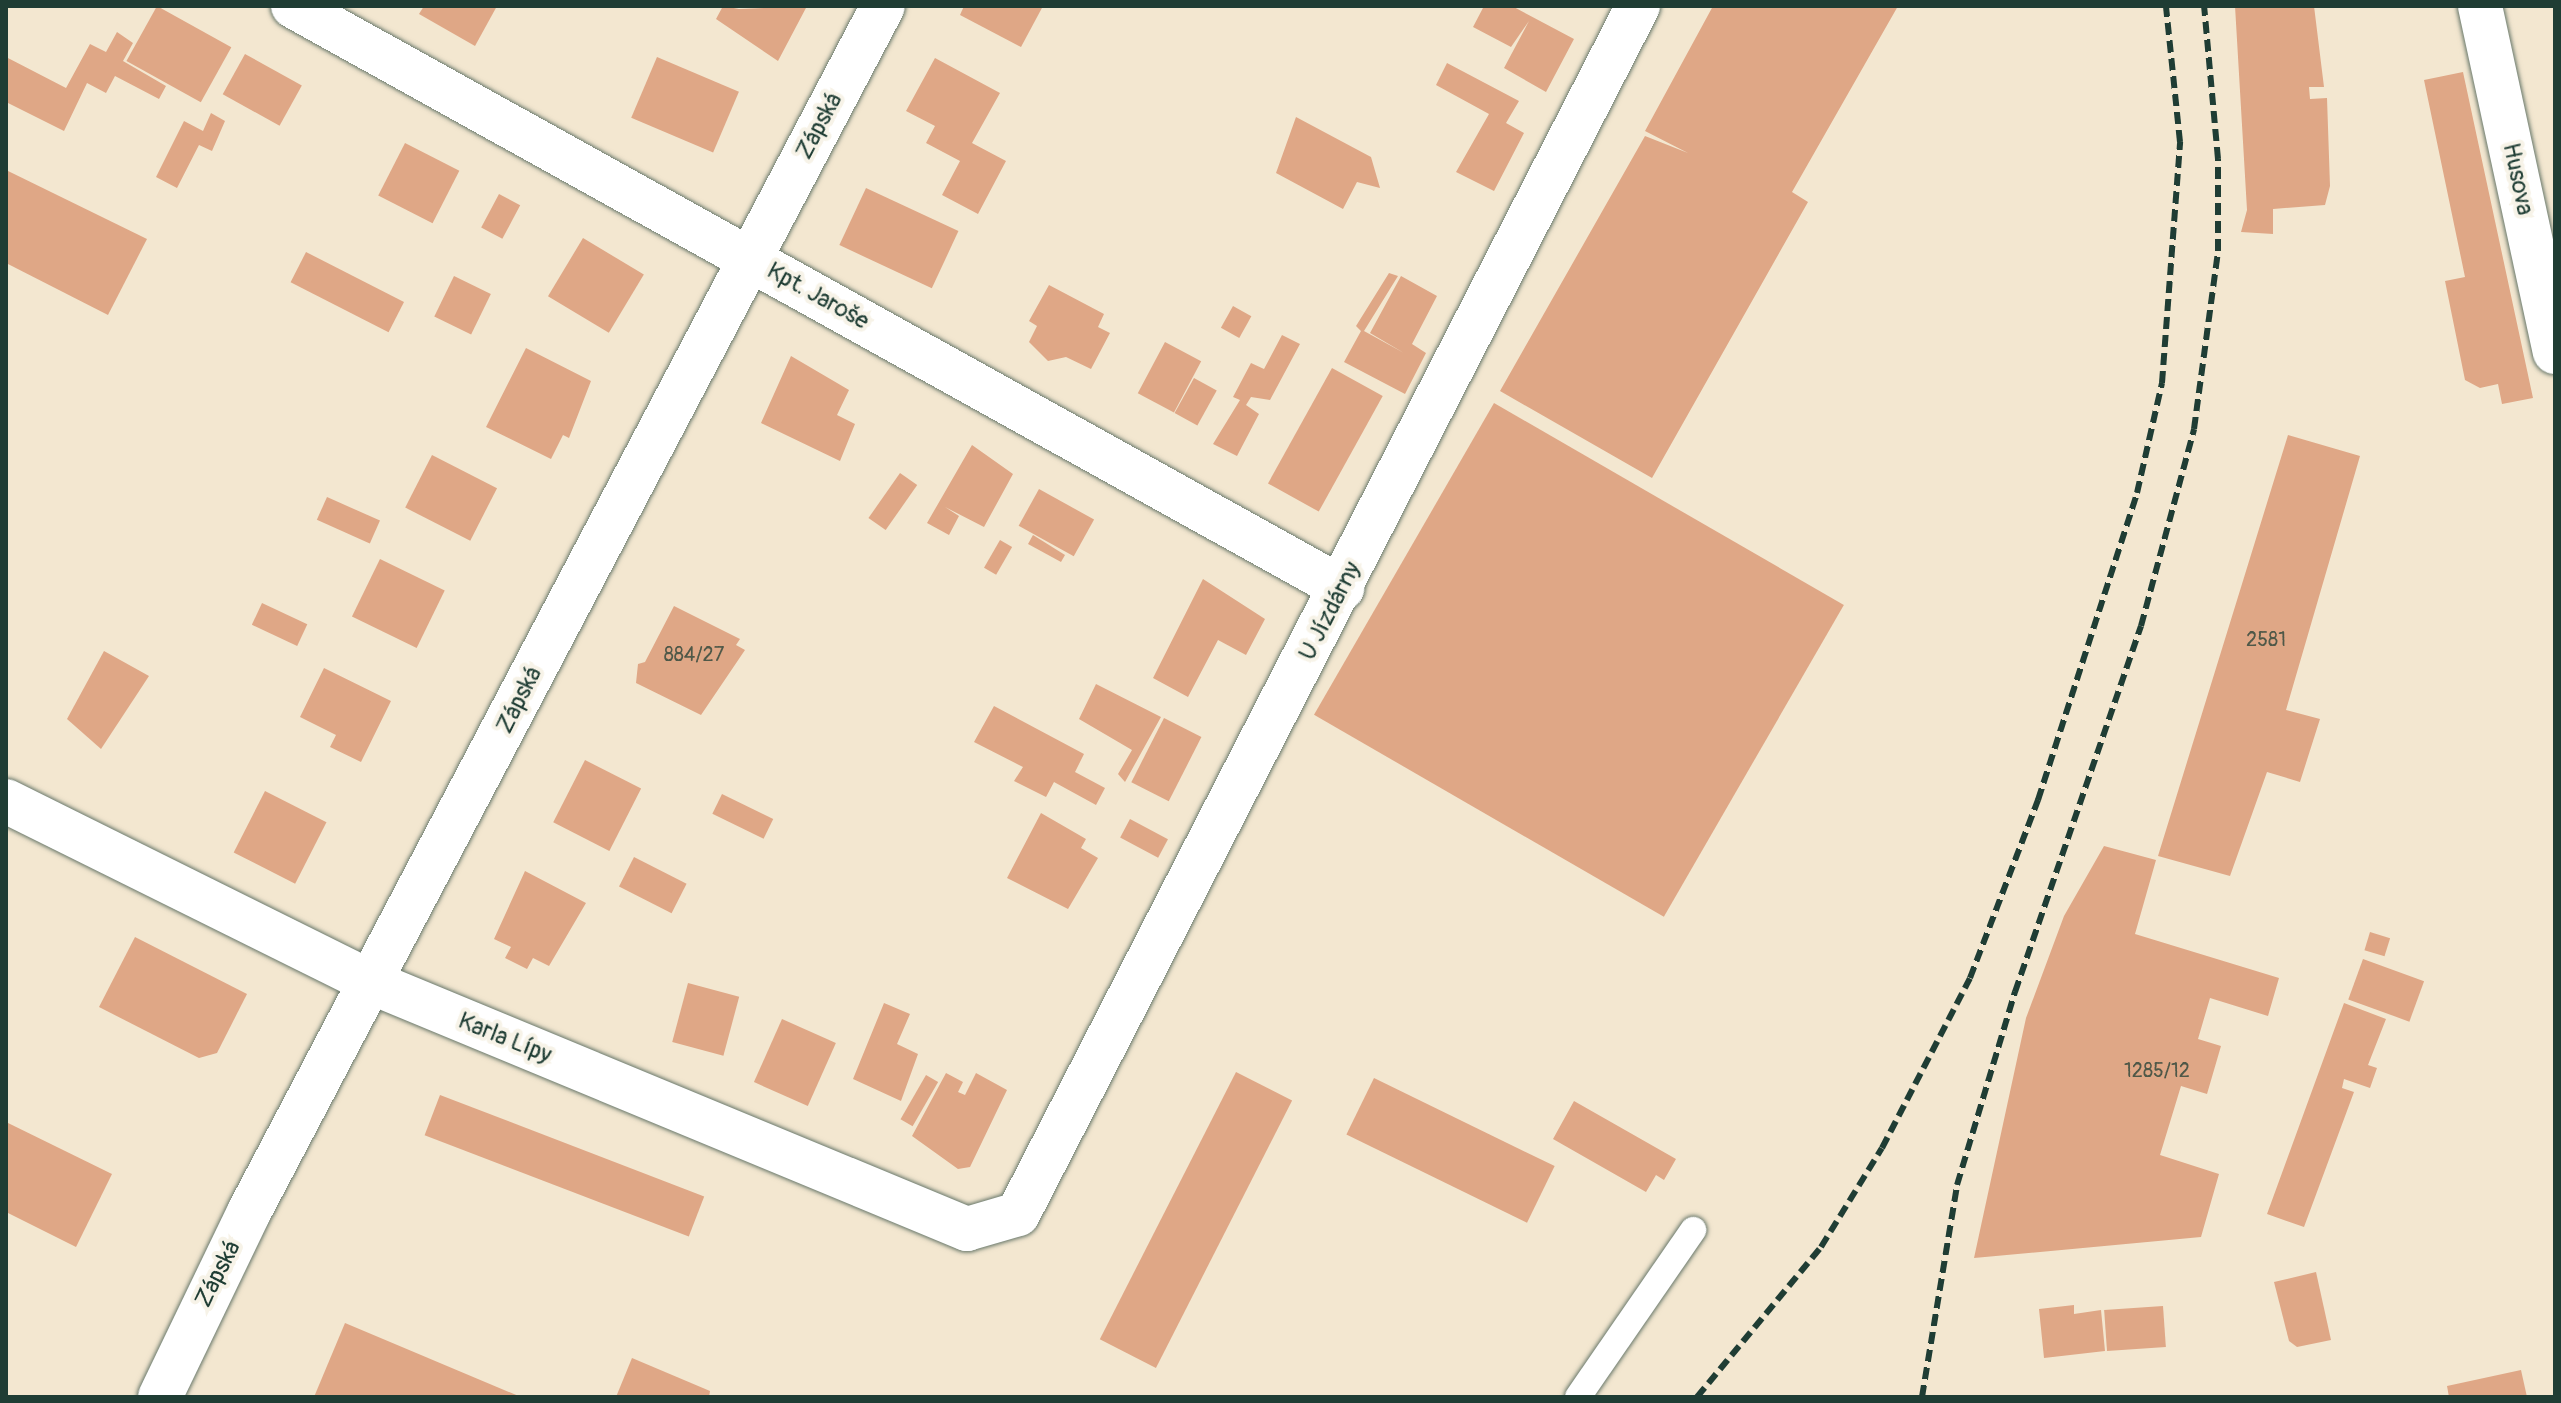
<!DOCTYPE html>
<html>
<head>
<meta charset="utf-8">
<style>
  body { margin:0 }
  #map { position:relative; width:2561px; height:1403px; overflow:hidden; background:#f3e7d0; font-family:Pangolin,sans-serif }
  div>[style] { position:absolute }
  .building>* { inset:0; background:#dfa786; transform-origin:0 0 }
  .roads { filter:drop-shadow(0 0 2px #69786b) drop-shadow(0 0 2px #69786b) }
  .service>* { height:26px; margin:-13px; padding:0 13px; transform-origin:13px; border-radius:13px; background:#fff }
  .minor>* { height:44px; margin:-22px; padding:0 22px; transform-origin:22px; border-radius:22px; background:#fff }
  .tertiary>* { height:44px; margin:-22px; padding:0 22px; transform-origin:22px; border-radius:22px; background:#fff }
  .rail>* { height:6px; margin-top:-3px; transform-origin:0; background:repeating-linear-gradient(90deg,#1f3d34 0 12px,transparent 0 18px) }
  span { translate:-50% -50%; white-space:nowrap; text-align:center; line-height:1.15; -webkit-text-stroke:8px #f7f3e8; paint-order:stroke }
  .number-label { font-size:20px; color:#4f5848 }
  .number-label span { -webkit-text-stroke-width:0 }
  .street-label { font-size:24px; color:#1f3d34 }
  .frame { position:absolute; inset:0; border:8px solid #1f3d34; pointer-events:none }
</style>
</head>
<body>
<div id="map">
  <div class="building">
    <div style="left:157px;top:6px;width:85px;height:63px;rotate:29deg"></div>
    <div style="clip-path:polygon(424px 6px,497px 6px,475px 46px,419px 14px)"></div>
    <div style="clip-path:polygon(723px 6px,739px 9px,807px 6px,778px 61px,716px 19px)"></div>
    <div style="clip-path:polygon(964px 6px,1043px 6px,1021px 47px,960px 15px)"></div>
    <div style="clip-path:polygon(1484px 6px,1512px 6px,1574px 39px,1546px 92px,1504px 68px,1529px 21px,1511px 47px,1473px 27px)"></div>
    <div style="clip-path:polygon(1713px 6px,1898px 6px,1792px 192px,1808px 202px,1652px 478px,1500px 391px,1645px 136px,1688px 153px,1645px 131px)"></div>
    <div style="clip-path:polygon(2235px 6px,2314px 6px,2324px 87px,2309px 87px,2310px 99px,2327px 98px,2330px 186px,2325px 205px,2273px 209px,2273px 234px,2241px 232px,2247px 210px)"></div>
    <div style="clip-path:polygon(117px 32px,133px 43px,123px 61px,166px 86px,159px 99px,115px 76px,106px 93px,87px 83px,64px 131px,6px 102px,6px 57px,66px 88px,90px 44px,106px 52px)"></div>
    <div style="left:245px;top:54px;width:65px;height:46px;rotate:29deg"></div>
    <div style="left:657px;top:57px;width:89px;height:66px;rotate:23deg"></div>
    <div style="clip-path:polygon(935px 58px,1000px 93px,972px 143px,1006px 161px,978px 214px,942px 195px,960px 161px,926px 143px,935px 126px,906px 111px)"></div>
    <div style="clip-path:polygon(1447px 63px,1519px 101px,1506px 123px,1524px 133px,1494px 191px,1456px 172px,1489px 114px,1436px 85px)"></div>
    <div style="clip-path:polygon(2463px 72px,2533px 398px,2502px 404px,2498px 384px,2480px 388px,2465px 380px,2445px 281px,2465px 277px,2424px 80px)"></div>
    <div style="clip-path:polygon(211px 113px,225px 121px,212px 151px,199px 145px,177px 188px,156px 177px,184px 121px,203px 131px)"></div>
    <div style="clip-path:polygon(1296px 117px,1371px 157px,1380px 188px,1357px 182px,1343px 209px,1276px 173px)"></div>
    <div style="left:405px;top:143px;width:61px;height:59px;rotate:27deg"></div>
    <div style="clip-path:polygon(6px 170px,147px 239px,108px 315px,6px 263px)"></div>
    <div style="left:866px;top:188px;width:102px;height:63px;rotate:25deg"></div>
    <div style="left:499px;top:194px;width:24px;height:38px;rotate:28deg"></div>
    <div style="left:583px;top:238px;width:71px;height:68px;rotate:31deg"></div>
    <div style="left:306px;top:252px;width:110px;height:34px;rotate:27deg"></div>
    <div style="clip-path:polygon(1389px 273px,1398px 276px,1364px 331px,1404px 353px,1370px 333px,1401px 276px,1437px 296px,1412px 344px,1426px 353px,1405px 394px,1344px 362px,1361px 331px,1356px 326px)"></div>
    <div style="left:454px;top:276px;width:41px;height:45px;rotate:26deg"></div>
    <div style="clip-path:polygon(1049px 285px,1104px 314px,1098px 327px,1110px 333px,1091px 369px,1066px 357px,1048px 361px,1029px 342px,1037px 326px,1029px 321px)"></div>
    <div style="left:1233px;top:306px;width:21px;height:25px;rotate:29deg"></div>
    <div style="clip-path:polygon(1282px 335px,1300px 344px,1270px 400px,1251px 397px,1246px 405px,1259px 414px,1237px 456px,1213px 444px,1240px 400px,1233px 397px,1251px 363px,1264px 369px)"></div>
    <div style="left:1165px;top:342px;width:41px;height:58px;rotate:28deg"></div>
    <div style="clip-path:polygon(526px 348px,591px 381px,569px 438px,563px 435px,551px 459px,486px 427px)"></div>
    <div style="clip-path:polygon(791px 356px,849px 390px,837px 415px,855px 424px,840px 461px,761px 423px)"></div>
    <div style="left:1332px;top:368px;width:58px;height:132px;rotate:29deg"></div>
    <div style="left:1194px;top:378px;width:26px;height:40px;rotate:29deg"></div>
    <div style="left:1494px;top:403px;width:404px;height:360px;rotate:30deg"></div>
    <div style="clip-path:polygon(2288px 435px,2360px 456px,2286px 710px,2320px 719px,2300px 782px,2267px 772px,2230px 876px,2158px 856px)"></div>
    <div style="clip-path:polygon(972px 445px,1013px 474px,984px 527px,945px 507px,959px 516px,949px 535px,927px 523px)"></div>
    <div style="left:432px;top:455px;width:73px;height:59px;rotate:27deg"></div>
    <div style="left:900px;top:473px;width:21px;height:55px;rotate:35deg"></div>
    <div style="left:1039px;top:489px;width:63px;height:42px;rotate:29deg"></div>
    <div style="left:327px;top:497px;width:58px;height:25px;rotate:24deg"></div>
    <div style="clip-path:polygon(1033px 535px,1065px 555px,1061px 562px,1028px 544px)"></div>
    <div style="left:1000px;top:540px;width:14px;height:32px;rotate:30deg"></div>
    <div style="left:380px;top:559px;width:72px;height:64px;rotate:26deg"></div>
    <div style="clip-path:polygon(1203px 579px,1265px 619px,1246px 655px,1218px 640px,1188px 697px,1153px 678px)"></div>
    <div style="left:262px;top:603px;width:50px;height:24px;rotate:25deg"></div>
    <div style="clip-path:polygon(674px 606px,740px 639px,736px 645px,745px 650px,701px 715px,636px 683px,638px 664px,645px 662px)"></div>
    <div style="clip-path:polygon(104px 651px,149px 676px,101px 749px,67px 719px)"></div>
    <div style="clip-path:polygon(324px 668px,391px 701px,361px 762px,330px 747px,336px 735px,300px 717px)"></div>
    <div style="clip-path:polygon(1096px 684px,1161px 717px,1125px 782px,1118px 774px,1132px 750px,1079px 719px)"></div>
    <div style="clip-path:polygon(994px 706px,1084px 754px,1075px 772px,1105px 788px,1096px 805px,1054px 782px,1046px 797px,1014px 781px,1023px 767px,974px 742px)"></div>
    <div style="left:1164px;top:718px;width:42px;height:72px;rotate:27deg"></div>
    <div style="left:585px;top:760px;width:63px;height:70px;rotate:27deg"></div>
    <div style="left:265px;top:791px;width:69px;height:69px;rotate:27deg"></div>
    <div style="left:722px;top:794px;width:57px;height:22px;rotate:26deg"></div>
    <div style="clip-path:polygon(1041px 813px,1086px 839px,1081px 848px,1098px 858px,1068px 909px,1007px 878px)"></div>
    <div style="left:1130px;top:819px;width:43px;height:21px;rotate:28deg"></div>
    <div style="clip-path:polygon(2104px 846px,2156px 860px,2135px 934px,2279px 978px,2268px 1016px,2210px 998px,2198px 1039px,2221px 1046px,2207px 1094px,2181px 1086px,2160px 1155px,2219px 1174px,2201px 1237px,1974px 1258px,2026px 1018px,2064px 916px)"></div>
    <div style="left:634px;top:857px;width:59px;height:33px;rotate:27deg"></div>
    <div style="clip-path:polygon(525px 871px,586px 903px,549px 966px,533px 958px,527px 969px,505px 958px,511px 947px,494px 939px)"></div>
    <div style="left:2370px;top:932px;width:21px;height:19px;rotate:17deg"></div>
    <div style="clip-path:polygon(135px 937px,247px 994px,217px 1053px,199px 1058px,99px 1007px)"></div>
    <div style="left:2363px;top:959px;width:65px;height:43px;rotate:20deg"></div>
    <div style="left:688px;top:983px;width:53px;height:61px;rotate:15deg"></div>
    <div style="clip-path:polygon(884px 1003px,910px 1014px,897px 1044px,918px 1054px,901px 1101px,853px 1079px)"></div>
    <div style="clip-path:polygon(2344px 1003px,2386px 1019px,2368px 1065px,2377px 1068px,2370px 1088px,2344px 1079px,2342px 1088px,2354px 1092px,2304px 1227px,2267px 1214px)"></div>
    <div style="left:782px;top:1019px;width:59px;height:69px;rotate:24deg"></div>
    <div style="left:1236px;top:1072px;width:63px;height:300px;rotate:27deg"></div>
    <div style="clip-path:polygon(946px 1073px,963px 1082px,958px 1092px,965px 1095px,976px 1073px,1007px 1090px,970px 1167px,958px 1169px,912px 1136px)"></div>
    <div style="left:926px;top:1075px;width:14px;height:51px;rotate:30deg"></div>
    <div style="left:1374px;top:1078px;width:201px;height:63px;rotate:26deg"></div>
    <div style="left:440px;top:1095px;width:283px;height:43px;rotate:21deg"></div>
    <div style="clip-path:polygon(1574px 1101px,1676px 1159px,1664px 1180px,1656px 1175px,1646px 1192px,1553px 1139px)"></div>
    <div style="clip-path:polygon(6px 1122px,112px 1174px,76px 1247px,6px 1212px)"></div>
    <div style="clip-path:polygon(2316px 1272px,2331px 1340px,2297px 1347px,2289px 1341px,2274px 1282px)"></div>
    <div style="clip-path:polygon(2074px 1305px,2074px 1314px,2101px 1310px,2105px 1351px,2044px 1358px,2039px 1309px)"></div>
    <div style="left:2163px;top:1306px;width:41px;height:59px;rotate:86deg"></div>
    <div style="clip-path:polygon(345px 1323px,521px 1397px,314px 1397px)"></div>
    <div style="clip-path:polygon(632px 1358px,710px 1391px,709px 1397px,616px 1397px)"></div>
    <div style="clip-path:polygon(2521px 1370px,2527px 1397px,2449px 1397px,2447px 1386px)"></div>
  </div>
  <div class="roads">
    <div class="service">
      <div style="left:1578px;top:1397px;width:203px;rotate:-55.4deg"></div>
    </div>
    <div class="minor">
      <div style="left:293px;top:6px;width:1200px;rotate:29.02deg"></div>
      <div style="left:2480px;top:6px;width:354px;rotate:77.8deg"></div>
      <div style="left:6px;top:801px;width:410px;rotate:26.4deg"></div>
      <div style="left:373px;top:983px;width:643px;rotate:22.5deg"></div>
      <div style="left:967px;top:1229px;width:53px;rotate:-16.4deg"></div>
      <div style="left:1018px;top:1214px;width:1358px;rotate:-62.83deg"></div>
    </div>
    <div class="tertiary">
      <div style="left:160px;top:1397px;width:205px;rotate:-64.3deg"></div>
      <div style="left:249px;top:1212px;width:1362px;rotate:-62.27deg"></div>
    </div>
  </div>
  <div class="rail">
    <div style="left:1697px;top:1397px;width:195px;rotate:-50.4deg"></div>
    <div style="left:1821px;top:1247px;width:116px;rotate:-58.4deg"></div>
    <div style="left:1882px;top:1148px;width:191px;rotate:-62.6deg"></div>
    <div style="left:1970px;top:978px;width:191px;rotate:-69.1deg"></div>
    <div style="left:2038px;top:800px;width:323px;rotate:-72.1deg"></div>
    <div style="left:2137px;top:493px;width:113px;rotate:-77.2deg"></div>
    <div style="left:2162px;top:383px;width:242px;rotate:-85.7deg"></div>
    <div style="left:2180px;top:142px;width:137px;rotate:-95.9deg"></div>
    <div style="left:1922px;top:1397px;width:215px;rotate:-80.6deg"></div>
    <div style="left:1957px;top:1185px;width:202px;rotate:-73.3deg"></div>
    <div style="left:2015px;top:992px;width:387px;rotate:-71deg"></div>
    <div style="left:2141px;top:626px;width:204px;rotate:-74.9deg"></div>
    <div style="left:2194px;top:429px;width:180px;rotate:-82.3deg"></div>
    <div style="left:2218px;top:251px;width:92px;rotate:-90deg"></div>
    <div style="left:2218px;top:159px;width:154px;rotate:-95.2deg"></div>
  </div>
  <div class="number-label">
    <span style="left:2266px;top:639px">2581</span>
    <span style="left:694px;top:654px">884/27</span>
    <span style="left:2157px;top:1070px">1285/12</span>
  </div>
  <div class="street-label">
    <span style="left:819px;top:126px;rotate:-62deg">Zápská</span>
    <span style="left:2518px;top:179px;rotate:78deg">Husova</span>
    <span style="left:818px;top:296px;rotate:29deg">Kpt. Jaroše</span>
    <span style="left:1330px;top:611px;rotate:-63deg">U Jízdárny</span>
    <span style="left:519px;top:700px;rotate:-63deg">Zápská</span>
    <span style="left:505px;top:1038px;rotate:22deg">Karla Lípy</span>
    <span style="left:218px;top:1274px;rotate:-63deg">Zápská</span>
  </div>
  <div class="frame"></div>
</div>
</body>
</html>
